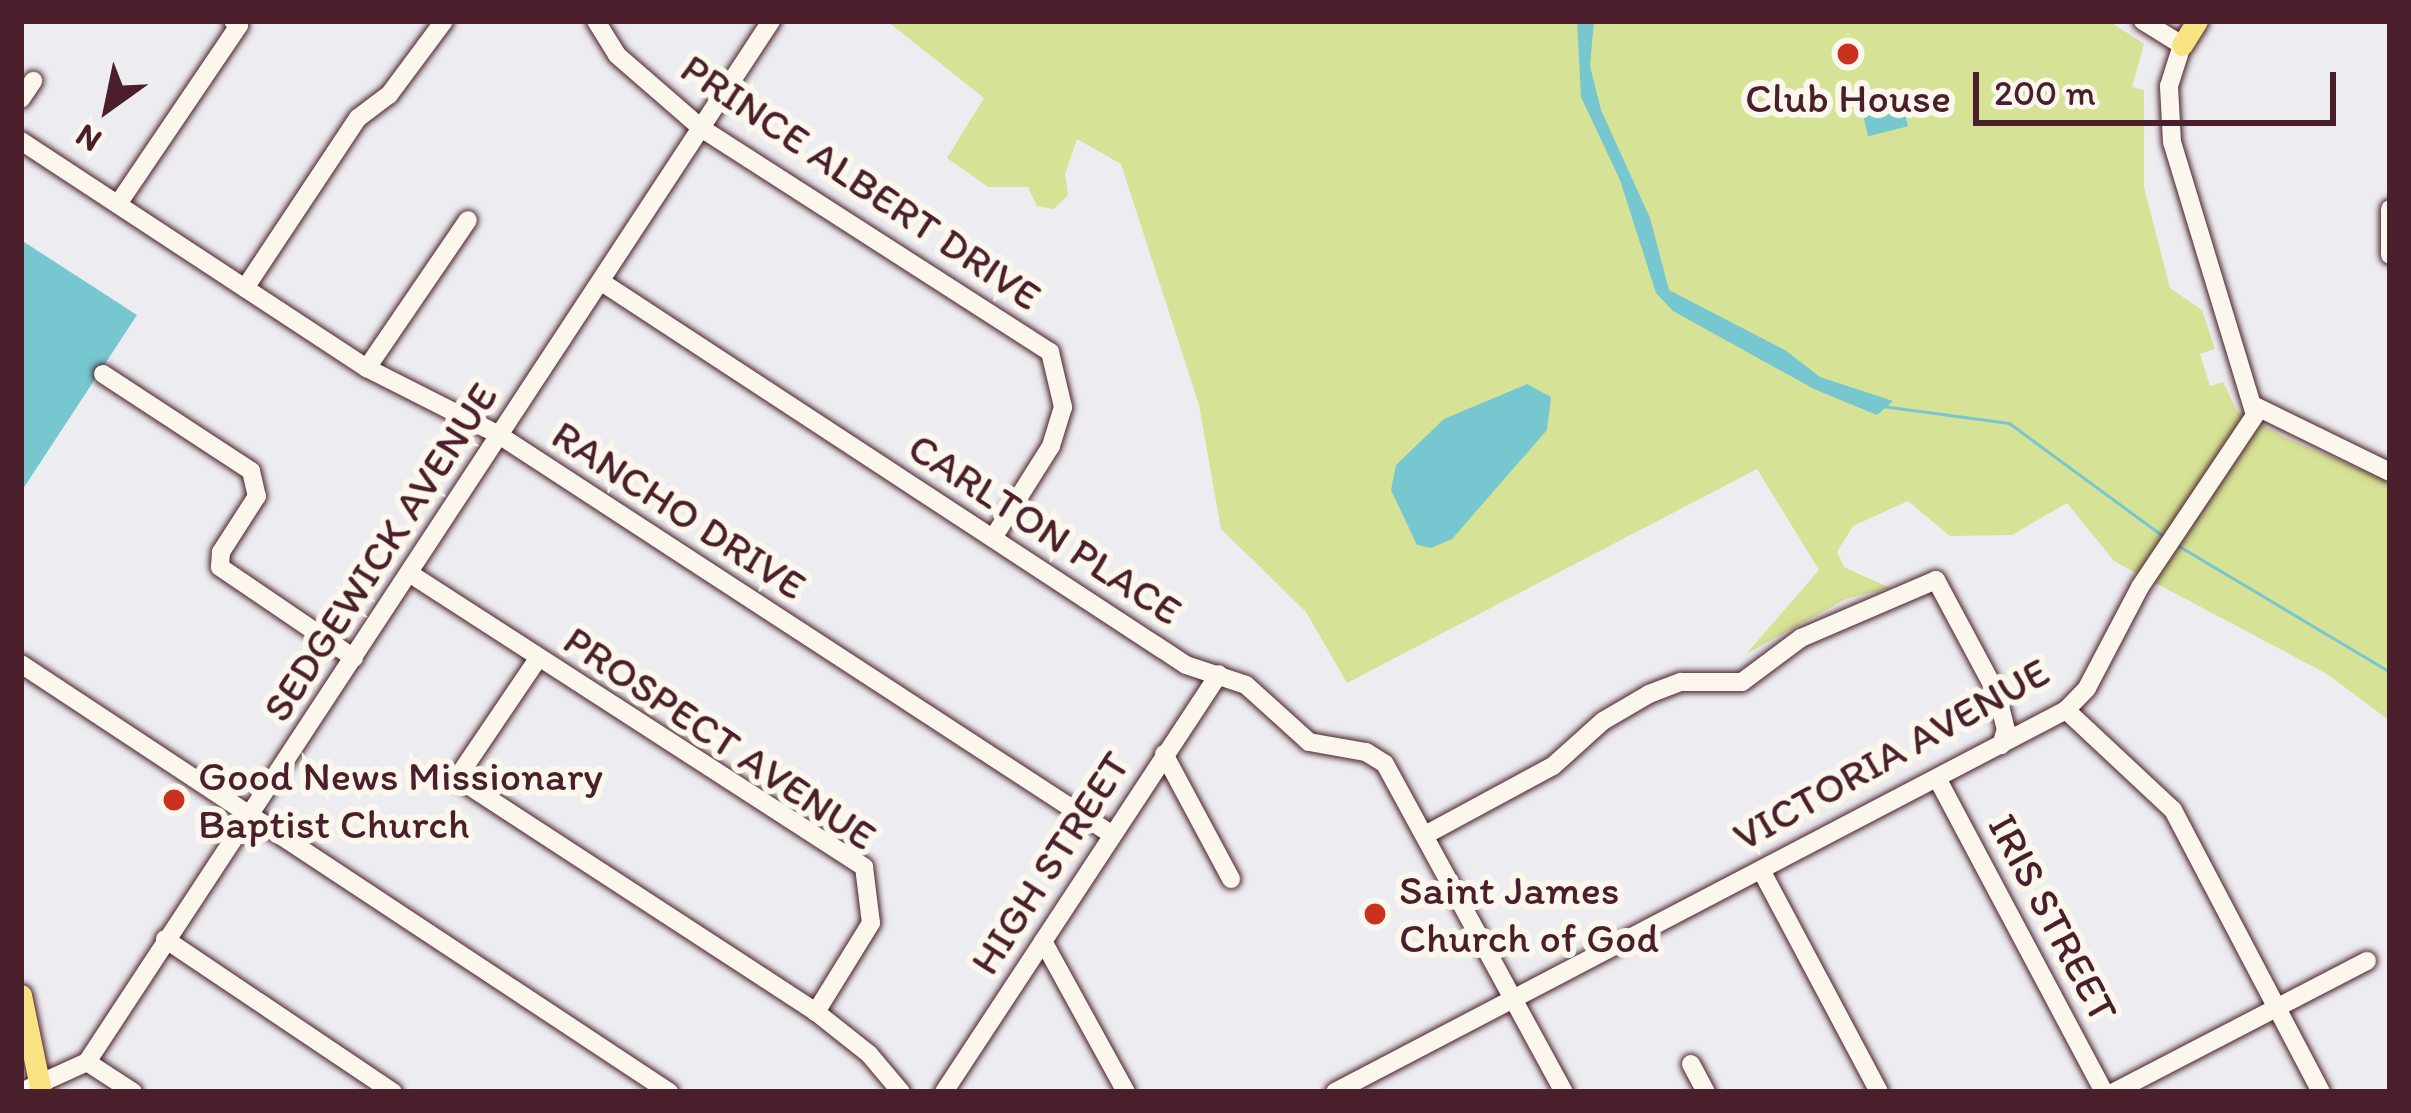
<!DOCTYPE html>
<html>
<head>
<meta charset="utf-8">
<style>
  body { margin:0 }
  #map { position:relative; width:2411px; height:1113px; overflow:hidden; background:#ededf1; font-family:Itim,sans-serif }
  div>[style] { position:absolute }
  .green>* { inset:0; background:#d6e295 }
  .water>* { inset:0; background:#77c7d0; transform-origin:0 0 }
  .stream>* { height:3px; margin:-1.5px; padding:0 1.5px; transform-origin:1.5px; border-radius:1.5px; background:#77c7d0 }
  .roads { filter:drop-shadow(0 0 3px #4a1f2b) drop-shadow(0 0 3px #4a1f2b) }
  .minor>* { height:18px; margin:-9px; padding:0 9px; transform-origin:9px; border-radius:9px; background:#fbf7ec }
  .major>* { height:21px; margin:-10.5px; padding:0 10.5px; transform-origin:10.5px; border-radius:10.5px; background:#f8e281 }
  .dots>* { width:33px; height:33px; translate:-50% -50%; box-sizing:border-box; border:6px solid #fbf7ec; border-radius:50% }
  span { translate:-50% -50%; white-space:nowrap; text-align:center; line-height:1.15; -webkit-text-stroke:12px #fbf7ec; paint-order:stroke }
  .poi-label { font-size:42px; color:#4a1f2b }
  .left { translate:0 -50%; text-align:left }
  .street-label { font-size:42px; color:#4a1f2b }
  .frame { position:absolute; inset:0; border:24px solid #4a1f2b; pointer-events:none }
  .north { position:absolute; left:48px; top:48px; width:120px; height:120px; -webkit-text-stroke:9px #fbf7ec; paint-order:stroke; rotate:213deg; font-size:33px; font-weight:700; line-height:48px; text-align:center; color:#4a1f2b }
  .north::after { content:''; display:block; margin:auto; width:42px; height:54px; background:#4a1f2b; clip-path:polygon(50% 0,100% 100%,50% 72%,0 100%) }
  .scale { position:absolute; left:1973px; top:72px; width:363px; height:54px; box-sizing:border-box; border:6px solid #4a1f2b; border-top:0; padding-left:15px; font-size:36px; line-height:42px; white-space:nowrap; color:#4a1f2b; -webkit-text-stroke:9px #fbf7ec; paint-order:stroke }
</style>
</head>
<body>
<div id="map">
  <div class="green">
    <div style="clip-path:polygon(887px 21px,2109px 21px,2144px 44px,2132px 87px,2144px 90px,2144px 187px,2170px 288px,2202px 310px,2215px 349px,2200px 354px,2210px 386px,2223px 382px,2237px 411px,2286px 438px,2390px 482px,2390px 721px,2327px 674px,2114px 561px,2067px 503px,2012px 535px,1950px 536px,1908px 501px,1853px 526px,1837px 552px,1844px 567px,1890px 588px,1846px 599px,1746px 654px,1819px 570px,1757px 469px,1347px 683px,1306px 612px,1221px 529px,1199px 405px,1121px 164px,1077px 139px,1065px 174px,1068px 195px,1054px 209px,1037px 206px,1028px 187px,988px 187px,947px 158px,984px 98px)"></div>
  </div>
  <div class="water">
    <div style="clip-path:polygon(1577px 21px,1594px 21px,1590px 66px,1601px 110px,1650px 218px,1669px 290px,1785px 350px,1820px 377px,1893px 401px,1877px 415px,1814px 389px,1673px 311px,1656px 293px,1620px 180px,1581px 97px)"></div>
    <div style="left:1902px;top:102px;width:25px;height:41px;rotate:76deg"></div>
    <div style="clip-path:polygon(21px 240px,137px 315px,21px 492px)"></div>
    <div style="clip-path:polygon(1527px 384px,1551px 397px,1547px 430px,1452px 539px,1431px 548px,1417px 545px,1391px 490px,1396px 465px,1444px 419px)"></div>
  </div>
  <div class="stream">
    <div style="left:1882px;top:406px;width:128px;rotate:7.6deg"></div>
    <div style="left:2009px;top:423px;width:191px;rotate:36.3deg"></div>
    <div style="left:2177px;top:545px;width:248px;rotate:30.8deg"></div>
  </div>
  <div class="roads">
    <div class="minor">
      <div style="left:596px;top:21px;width:40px;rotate:58deg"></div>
      <div style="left:617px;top:55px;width:111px;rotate:41deg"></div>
      <div style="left:701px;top:128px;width:415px;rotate:32.7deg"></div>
      <div style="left:1050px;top:352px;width:57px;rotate:76.7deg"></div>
      <div style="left:1063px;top:407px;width:41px;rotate:107.1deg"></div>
      <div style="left:1051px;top:446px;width:109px;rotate:122.2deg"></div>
      <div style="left:21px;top:99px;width:22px;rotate:-56deg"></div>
      <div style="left:21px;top:141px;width:414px;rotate:33.3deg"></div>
      <div style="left:367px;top:368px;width:148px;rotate:26.9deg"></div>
      <div style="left:499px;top:435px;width:731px;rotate:33.1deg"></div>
      <div style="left:118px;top:204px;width:216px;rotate:-55.9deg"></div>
      <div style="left:239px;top:25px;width:7px;rotate:-146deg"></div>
      <div style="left:2390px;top:209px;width:46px;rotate:90deg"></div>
      <div style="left:603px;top:283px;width:697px;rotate:33.23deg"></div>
      <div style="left:1186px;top:665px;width:63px;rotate:18.4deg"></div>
      <div style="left:1246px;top:685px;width:85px;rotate:42.1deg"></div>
      <div style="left:1309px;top:742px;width:58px;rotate:10deg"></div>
      <div style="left:1366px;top:752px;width:22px;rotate:32deg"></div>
      <div style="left:1385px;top:764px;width:374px;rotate:61.4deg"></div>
      <div style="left:245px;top:288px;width:204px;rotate:-56.4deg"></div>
      <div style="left:358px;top:118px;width:39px;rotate:-37deg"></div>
      <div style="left:389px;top:95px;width:92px;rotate:-53.4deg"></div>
      <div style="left:367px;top:368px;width:179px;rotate:-55.7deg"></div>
      <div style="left:103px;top:374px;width:177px;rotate:33.2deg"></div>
      <div style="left:251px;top:471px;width:26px;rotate:77deg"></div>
      <div style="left:257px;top:496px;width:67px;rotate:122.7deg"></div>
      <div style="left:221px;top:552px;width:15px;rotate:94deg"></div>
      <div style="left:220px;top:567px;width:162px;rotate:34.2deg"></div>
      <div style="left:2255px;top:406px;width:150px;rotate:26.1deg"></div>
      <div style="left:409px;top:573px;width:542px;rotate:32.87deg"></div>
      <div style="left:864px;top:867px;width:56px;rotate:82.9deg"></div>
      <div style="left:871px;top:923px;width:105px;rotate:121.7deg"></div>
      <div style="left:537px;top:660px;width:143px;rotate:124.1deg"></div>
      <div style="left:457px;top:778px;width:429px;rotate:33.1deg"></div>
      <div style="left:816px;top:1012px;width:68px;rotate:38.4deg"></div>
      <div style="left:869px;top:1054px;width:50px;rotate:49.9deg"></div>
      <div style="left:21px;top:664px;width:777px;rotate:33.44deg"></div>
      <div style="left:2066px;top:710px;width:146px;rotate:43.1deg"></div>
      <div style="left:2173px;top:810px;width:318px;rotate:62.3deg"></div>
      <div style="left:1164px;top:754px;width:142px;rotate:61.8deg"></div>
      <div style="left:1937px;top:778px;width:356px;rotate:62deg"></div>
      <div style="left:1427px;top:834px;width:143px;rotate:-28.4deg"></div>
      <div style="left:1553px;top:766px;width:67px;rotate:-42deg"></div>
      <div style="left:1603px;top:721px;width:53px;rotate:-30.4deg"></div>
      <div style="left:1649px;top:694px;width:34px;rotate:-21deg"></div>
      <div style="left:1681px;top:682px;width:61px"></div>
      <div style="left:1742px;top:682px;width:74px;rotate:-36.7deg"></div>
      <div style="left:1801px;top:638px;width:147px;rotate:-23.2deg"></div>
      <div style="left:1936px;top:580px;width:129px;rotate:61.8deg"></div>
      <div style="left:1997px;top:694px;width:36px;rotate:76deg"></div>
      <div style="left:2006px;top:729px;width:17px;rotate:107deg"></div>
      <div style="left:1761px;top:870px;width:251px;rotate:62deg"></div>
      <div style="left:165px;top:939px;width:275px;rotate:33.9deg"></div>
      <div style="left:1043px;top:941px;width:172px;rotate:61.2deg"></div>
      <div style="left:87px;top:1062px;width:55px;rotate:33.1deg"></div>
      <div style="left:1691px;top:1064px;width:32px;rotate:62deg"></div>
      <div style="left:21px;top:1092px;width:72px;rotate:-24.4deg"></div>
      <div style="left:87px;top:1062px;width:1246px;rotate:-56.69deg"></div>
      <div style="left:944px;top:1092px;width:500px;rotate:-56.66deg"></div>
      <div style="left:1335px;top:1092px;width:825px;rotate:-27.59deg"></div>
      <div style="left:2066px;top:710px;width:30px;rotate:-46deg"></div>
      <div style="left:2087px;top:688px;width:114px;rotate:-62.3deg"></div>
      <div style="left:2140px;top:587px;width:207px;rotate:-56.2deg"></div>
      <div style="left:2255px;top:415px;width:285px;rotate:-106.9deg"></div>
      <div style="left:2172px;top:142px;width:56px;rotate:-93.1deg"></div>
      <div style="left:2169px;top:86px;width:43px;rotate:-72.4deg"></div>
      <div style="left:2182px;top:45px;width:46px;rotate:-148.4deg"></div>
      <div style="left:2114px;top:1092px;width:285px;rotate:-27.4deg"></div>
    </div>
    <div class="major">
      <div style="left:2182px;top:45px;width:28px;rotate:-58deg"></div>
      <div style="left:21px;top:995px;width:99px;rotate:78.3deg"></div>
    </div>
  </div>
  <div class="dots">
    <div style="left:1848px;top:54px;background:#c8321e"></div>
    <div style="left:174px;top:800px;background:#c8321e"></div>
    <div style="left:1375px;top:914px;background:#c8321e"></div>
  </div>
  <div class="poi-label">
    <span style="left:1848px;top:98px">Club House</span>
    <span class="left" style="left:198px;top:800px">Good News Missionary<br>Baptist Church</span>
    <span class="left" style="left:1399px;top:914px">Saint James<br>Church of God</span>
  </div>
  <div class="street-label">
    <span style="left:861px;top:182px;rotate:34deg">PRINCE ALBERT DRIVE</span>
    <span style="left:679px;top:510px;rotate:33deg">RANCHO DRIVE</span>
    <span style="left:1045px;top:529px;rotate:33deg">CARLTON PLACE</span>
    <span style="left:380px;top:552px;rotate:-57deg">SEDGEWICK AVENUE</span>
    <span style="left:720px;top:738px;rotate:34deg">PROSPECT AVENUE</span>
    <span style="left:1891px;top:754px;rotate:-29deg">VICTORIA AVENUE</span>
    <span style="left:1050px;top:863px;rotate:-57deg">HIGH STREET</span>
    <span style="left:2053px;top:918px;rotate:62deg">IRIS STREET</span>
  </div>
  <div class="frame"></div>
  <div class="north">N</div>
  <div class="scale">200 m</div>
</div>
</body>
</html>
